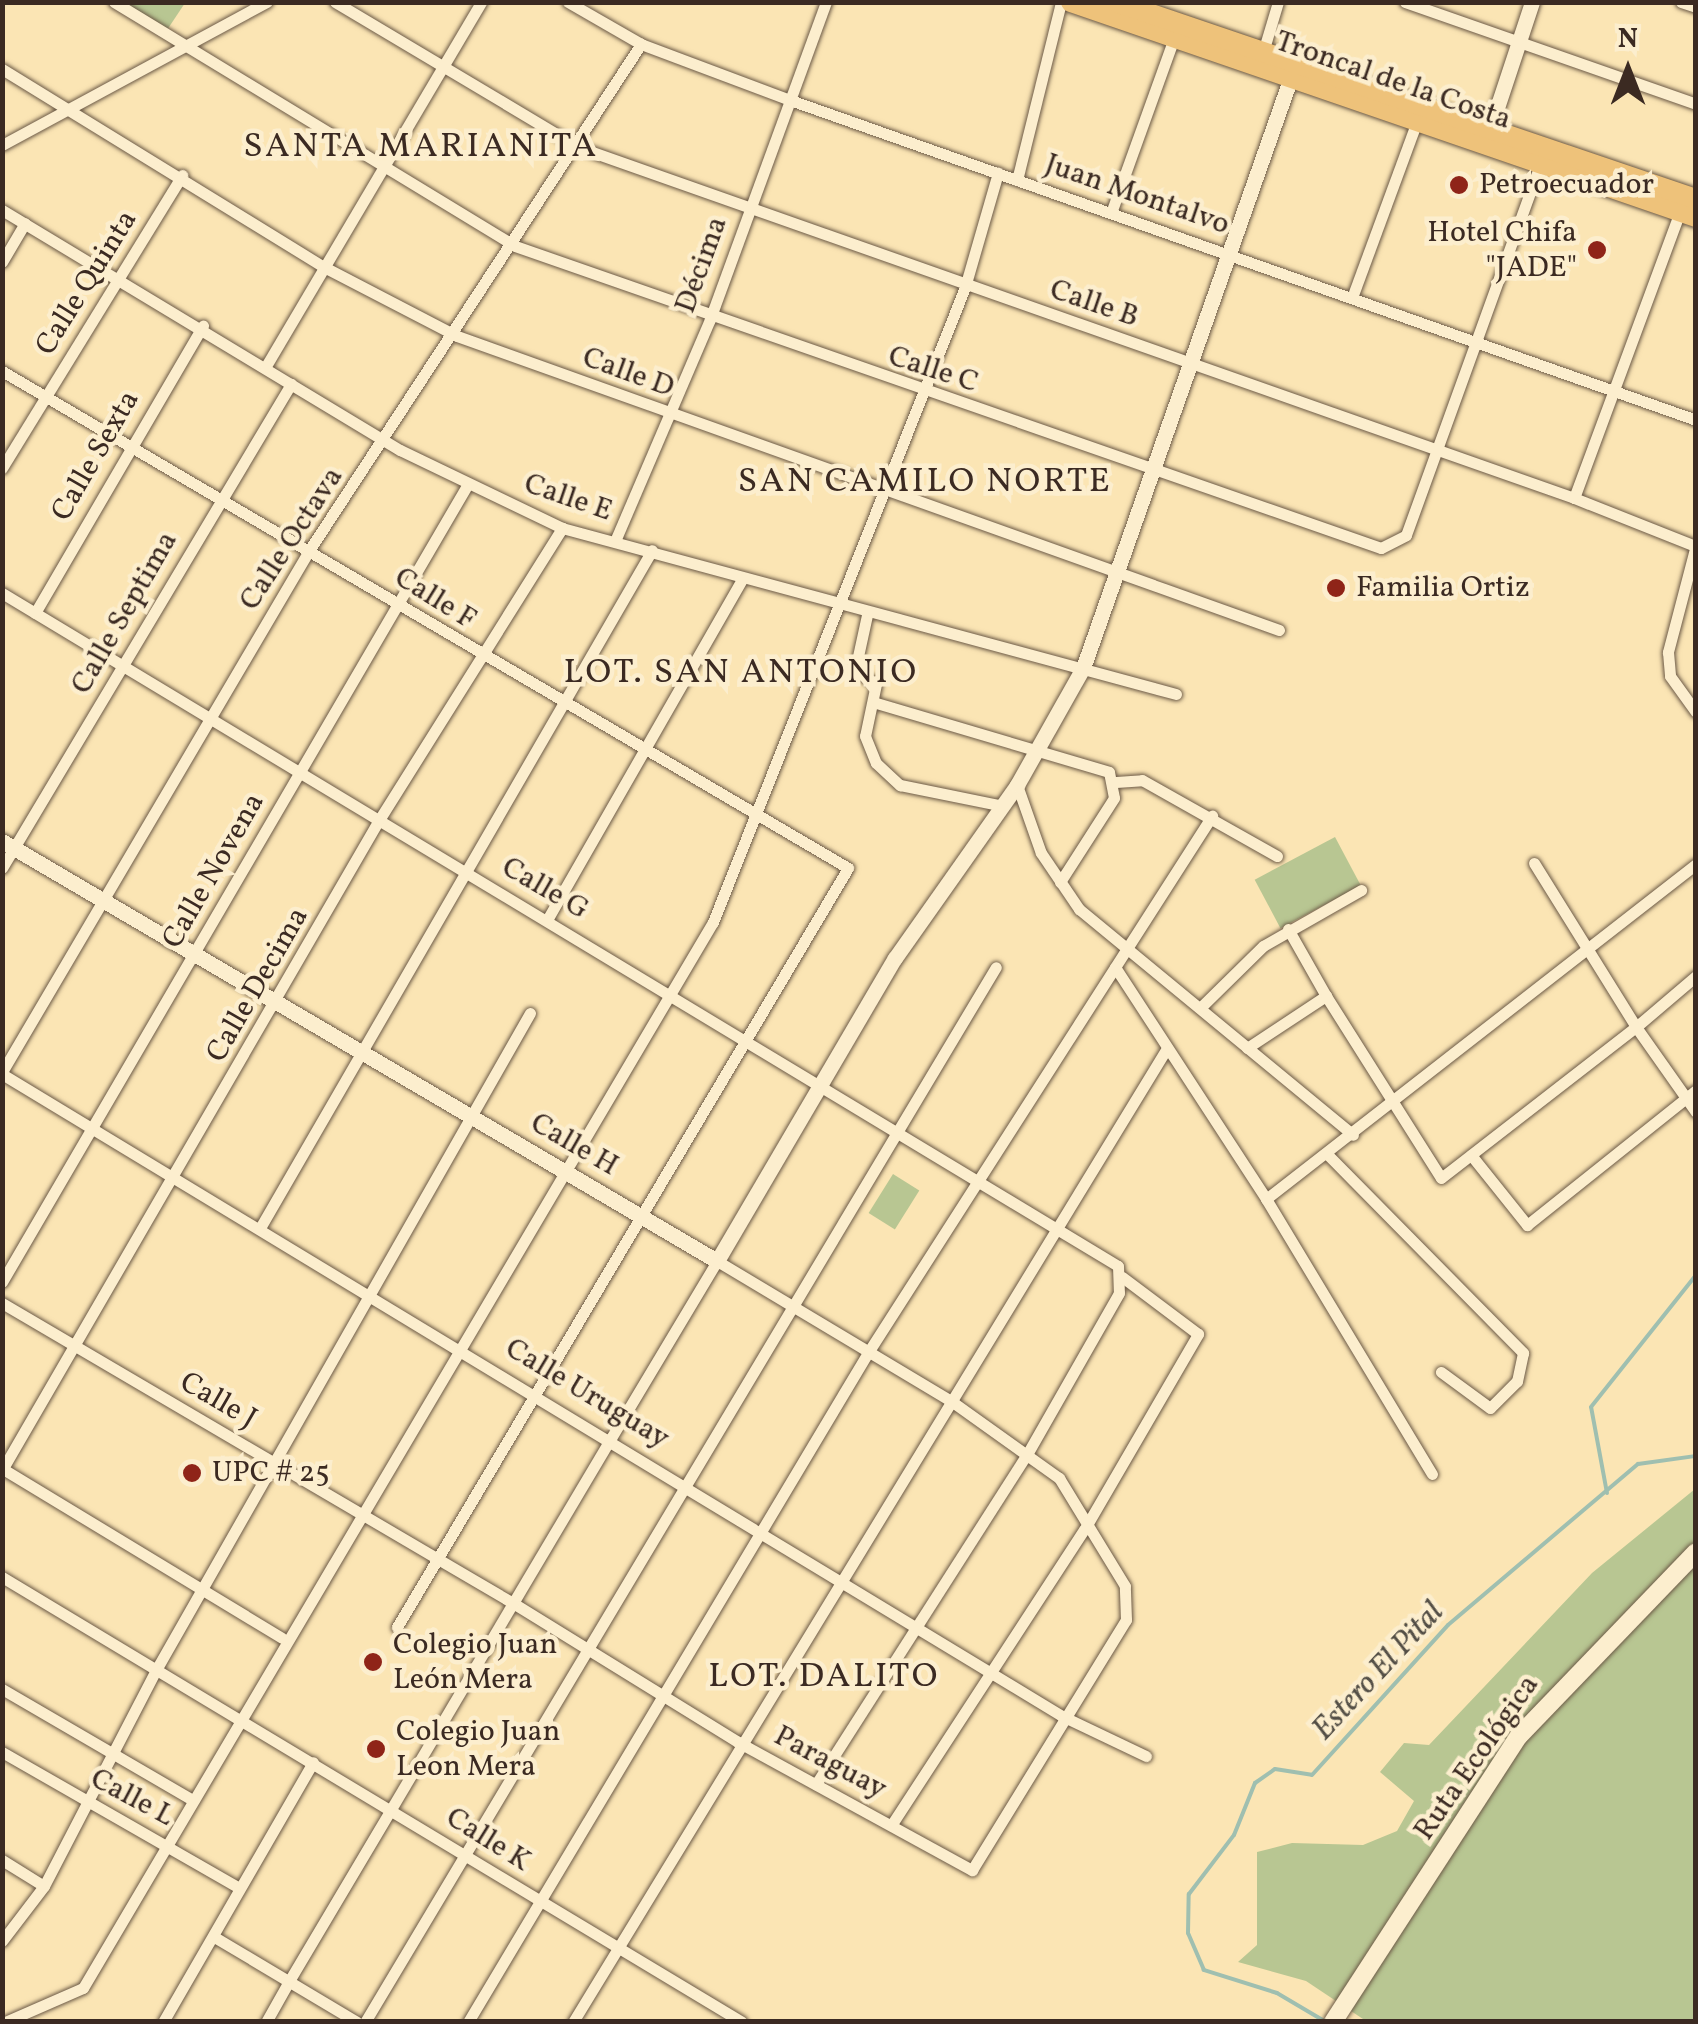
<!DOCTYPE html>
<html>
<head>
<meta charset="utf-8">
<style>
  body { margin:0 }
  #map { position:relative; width:1698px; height:2024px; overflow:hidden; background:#fbe5b4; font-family:Vollkorn,serif }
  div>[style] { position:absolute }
  .green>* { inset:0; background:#b8c692; transform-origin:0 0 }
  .stream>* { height:4px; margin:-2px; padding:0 2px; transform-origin:2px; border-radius:2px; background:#9fbfb0 }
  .roads { filter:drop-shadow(0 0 2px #6b5946) drop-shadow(0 0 2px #6b5946) }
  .minor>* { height:11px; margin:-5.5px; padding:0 5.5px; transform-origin:5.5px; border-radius:5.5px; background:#fceece }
  .tertiary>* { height:15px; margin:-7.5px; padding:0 7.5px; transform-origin:7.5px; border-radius:7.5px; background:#fceece }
  .secondary>* { height:18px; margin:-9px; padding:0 9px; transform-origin:9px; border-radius:9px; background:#fceece }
  .trunk>* { height:20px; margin:-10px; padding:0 10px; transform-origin:10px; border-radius:10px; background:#eec27a }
  .dots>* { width:28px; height:28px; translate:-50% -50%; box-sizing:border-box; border:5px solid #fceece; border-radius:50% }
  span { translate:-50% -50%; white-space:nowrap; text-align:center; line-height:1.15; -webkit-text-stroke:9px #fceece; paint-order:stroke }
  .street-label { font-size:30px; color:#3b2a22 }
  .poi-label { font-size:30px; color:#3b2a22 }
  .left { translate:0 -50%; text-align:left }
  .right { translate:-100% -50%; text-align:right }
  .water-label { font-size:32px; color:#544f46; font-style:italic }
  .quarter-label { font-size:35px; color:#3b2a22; letter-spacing:2.5px }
  .frame { position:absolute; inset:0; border:5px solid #3b2a22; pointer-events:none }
  .north { position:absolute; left:1578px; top:20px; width:100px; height:100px; -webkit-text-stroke:8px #fceece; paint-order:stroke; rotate:0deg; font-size:28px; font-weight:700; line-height:40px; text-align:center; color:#3b2a22 }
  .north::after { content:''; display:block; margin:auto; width:35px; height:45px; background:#3b2a22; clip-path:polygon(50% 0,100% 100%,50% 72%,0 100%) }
</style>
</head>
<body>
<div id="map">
  <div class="green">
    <div style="clip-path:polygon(124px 3px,185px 3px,167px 30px)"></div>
    <div style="left:1335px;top:837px;width:55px;height:91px;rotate:62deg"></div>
    <div style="left:893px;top:1174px;width:31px;height:46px;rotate:32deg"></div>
    <div style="clip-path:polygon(1695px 1489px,1695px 2021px,1366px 2021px,1306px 1981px,1238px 1962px,1257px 1945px,1257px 1852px,1292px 1843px,1363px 1845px,1397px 1831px,1414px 1801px,1380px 1772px,1404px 1743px,1429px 1745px,1592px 1573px)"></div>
  </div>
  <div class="stream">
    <div style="left:1607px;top:1493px;width:87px;rotate:-100.5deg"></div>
    <div style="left:1591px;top:1407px;width:169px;rotate:-51.5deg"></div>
    <div style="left:1326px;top:2022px;width:57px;rotate:-149.4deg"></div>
    <div style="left:1277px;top:1993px;width:77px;rotate:-162.5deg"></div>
    <div style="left:1204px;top:1970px;width:40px;rotate:-113.4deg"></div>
    <div style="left:1188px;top:1933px;width:39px;rotate:-89deg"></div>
    <div style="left:1189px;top:1894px;width:74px;rotate:-52.7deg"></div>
    <div style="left:1234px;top:1835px;width:56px;rotate:-68deg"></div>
    <div style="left:1255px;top:1783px;width:24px;rotate:-35deg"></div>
    <div style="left:1275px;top:1769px;width:37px;rotate:9deg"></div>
    <div style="left:1312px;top:1775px;width:202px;rotate:-47.8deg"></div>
    <div style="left:1448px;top:1625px;width:249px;rotate:-40.3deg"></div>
    <div style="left:1638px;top:1464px;width:59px;rotate:-7.9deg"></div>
  </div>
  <div class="roads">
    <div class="minor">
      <div style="left:114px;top:2px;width:469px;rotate:31.3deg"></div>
      <div style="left:515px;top:246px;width:917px;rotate:19.23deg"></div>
      <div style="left:1381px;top:548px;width:28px;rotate:-27deg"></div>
      <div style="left:1406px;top:535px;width:396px;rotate:-70.1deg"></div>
      <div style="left:335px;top:2px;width:283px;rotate:30.8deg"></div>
      <div style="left:578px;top:147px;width:1056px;rotate:19.41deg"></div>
      <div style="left:1574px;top:498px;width:306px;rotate:-69.7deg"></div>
      <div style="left:568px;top:2px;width:84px;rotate:29.9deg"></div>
      <div style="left:641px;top:44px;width:159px;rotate:20.6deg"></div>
      <div style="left:790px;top:100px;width:961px;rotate:19.45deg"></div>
      <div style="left:1405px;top:2px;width:308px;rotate:19.3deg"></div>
      <div style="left:1681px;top:2px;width:16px;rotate:18deg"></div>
      <div style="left:1263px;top:52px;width:52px;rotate:-73.3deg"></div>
      <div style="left:2px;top:69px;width:378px;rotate:31.6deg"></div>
      <div style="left:324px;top:267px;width:150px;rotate:27.4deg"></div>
      <div style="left:457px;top:336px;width:873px;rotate:19.68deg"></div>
      <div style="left:2px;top:145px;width:301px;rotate:-28.4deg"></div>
      <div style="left:1017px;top:180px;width:183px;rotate:-76.1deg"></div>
      <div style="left:2px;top:210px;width:465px;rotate:31.1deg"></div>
      <div style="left:400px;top:450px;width:180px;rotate:25.7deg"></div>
      <div style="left:562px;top:528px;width:636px;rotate:15.13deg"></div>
      <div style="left:1111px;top:213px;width:186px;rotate:-70.2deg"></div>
      <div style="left:2px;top:262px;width:45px;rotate:-59.5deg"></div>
      <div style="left:1353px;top:295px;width:191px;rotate:-69.8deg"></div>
      <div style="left:266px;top:366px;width:423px;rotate:-59.4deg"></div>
      <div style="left:2px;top:371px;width:981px;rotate:30.43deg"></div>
      <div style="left:848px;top:868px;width:883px;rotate:120.72deg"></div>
      <div style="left:2px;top:468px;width:344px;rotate:-58.4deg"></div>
      <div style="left:1574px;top:498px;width:130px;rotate:21.6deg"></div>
      <div style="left:615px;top:541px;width:241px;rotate:-66.8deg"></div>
      <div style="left:710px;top:319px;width:338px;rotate:-69.9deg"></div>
      <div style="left:1696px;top:545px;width:111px;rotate:104.7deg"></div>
      <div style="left:1668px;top:652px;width:24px;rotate:85deg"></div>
      <div style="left:1670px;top:676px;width:44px;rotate:54.2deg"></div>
      <div style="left:2px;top:593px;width:1303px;rotate:31.09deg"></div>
      <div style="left:1118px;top:1266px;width:27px;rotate:88deg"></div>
      <div style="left:1119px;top:1293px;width:185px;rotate:119.7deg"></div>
      <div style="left:1027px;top:1454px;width:392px;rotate:122.6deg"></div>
      <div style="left:35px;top:613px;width:333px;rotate:-59.7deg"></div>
      <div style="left:867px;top:615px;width:56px;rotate:102.3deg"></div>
      <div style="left:855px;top:670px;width:25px;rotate:34deg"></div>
      <div style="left:876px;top:684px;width:53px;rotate:101.9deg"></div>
      <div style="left:865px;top:736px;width:29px;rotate:68deg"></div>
      <div style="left:876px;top:763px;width:33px;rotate:43deg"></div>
      <div style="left:900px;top:785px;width:105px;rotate:11.5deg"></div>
      <div style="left:873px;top:702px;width:246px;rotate:16.5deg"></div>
      <div style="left:1109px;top:772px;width:26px;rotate:79deg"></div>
      <div style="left:1114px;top:798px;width:100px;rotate:122.7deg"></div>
      <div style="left:1116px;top:782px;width:26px;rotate:-4deg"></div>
      <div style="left:1142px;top:780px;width:155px;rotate:29.4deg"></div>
      <div style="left:1017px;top:785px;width:72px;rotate:70.6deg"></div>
      <div style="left:1041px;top:853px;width:68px;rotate:55.8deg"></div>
      <div style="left:1079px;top:909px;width:355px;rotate:39.5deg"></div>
      <div style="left:1534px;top:863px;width:193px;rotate:58.1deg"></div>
      <div style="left:1636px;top:1027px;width:79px;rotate:-40.4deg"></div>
      <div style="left:2px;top:868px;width:564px;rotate:-59.16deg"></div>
      <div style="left:547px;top:920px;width:392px;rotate:-60.2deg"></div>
      <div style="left:1288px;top:929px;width:77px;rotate:60.4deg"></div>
      <div style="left:1115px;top:967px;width:277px;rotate:56.9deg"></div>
      <div style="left:1201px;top:1007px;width:87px;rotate:-44.5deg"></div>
      <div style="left:1263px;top:946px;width:113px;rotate:-29.7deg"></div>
      <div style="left:1247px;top:1048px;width:95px;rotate:-33.4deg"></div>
      <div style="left:1326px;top:996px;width:215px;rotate:57.7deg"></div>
      <div style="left:1441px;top:1178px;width:247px;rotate:-37.8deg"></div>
      <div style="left:1636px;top:1027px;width:104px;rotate:54.8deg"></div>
      <div style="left:2px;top:1072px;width:607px;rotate:-59.51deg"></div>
      <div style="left:310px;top:549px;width:604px;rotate:-56.76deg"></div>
      <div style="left:2px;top:1074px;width:1239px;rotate:31.2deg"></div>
      <div style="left:1062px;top:1716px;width:93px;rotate:25.5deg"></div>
      <div style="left:1328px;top:1155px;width:278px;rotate:45.4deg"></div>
      <div style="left:1523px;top:1353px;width:29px;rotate:102deg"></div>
      <div style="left:1517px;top:1381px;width:38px;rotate:135deg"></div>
      <div style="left:1490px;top:1408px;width:61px;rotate:-143.7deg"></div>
      <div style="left:1471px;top:1155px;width:90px;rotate:51.3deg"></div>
      <div style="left:1527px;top:1225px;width:216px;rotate:-38.6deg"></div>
      <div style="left:260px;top:1228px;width:783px;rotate:-59.96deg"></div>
      <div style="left:2px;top:1282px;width:924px;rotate:-59.72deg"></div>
      <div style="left:2px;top:1303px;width:593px;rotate:30.42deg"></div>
      <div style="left:513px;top:1603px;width:264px;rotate:31.7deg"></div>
      <div style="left:738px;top:1742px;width:267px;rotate:28.7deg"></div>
      <div style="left:972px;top:1870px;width:294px;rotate:-58.4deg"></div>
      <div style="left:1126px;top:1620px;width:34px;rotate:-92deg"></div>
      <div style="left:1125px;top:1586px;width:127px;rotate:-121.4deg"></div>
      <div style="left:1059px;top:1478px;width:133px;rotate:-144.5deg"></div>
      <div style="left:951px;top:1401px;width:273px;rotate:-149.1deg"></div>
      <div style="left:717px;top:1261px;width:206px;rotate:120.9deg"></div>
      <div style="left:611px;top:1438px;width:192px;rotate:120.7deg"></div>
      <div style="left:513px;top:1603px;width:242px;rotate:120.6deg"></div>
      <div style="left:390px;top:1811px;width:200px;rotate:120.7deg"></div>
      <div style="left:288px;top:1983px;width:45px;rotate:119.4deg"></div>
      <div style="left:3px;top:1469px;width:326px;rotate:31.2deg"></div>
      <div style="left:2px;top:1470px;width:751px;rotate:-59.89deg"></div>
      <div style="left:379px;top:820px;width:345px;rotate:-57.9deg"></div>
      <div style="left:1432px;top:1474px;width:321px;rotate:-121.1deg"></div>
      <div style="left:1266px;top:1199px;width:545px;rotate:-37.92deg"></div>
      <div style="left:2px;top:1577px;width:863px;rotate:31.02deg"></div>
      <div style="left:2px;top:1689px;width:221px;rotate:30.2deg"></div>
      <div style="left:2px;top:1752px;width:273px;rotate:29.8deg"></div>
      <div style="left:892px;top:1824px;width:351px;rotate:-56.9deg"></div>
      <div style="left:1084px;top:1530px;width:227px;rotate:-59.8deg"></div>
      <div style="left:1198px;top:1334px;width:95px;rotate:-143.1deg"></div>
      <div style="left:2px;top:1860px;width:49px;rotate:31.8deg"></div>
      <div style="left:216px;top:1938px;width:164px;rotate:30.8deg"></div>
      <div style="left:2px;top:1941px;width:69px;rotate:-52.6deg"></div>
      <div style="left:44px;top:1886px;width:243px;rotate:-62.6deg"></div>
      <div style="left:156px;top:1670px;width:756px;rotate:-60.35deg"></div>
      <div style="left:5px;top:2022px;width:85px;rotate:-23.6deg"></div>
      <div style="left:83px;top:1988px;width:1238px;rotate:-59.42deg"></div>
      <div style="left:713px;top:922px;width:683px;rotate:-68.35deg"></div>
      <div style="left:965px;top:287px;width:119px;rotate:-73.9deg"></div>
      <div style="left:163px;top:2022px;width:300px;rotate:-60deg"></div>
      <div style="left:365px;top:2022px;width:1229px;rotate:-59.12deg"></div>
      <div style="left:468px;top:2022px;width:782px;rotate:-59.14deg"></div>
      <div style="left:869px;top:1351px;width:636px;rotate:-57.34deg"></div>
      <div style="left:573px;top:2022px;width:1141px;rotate:-58.62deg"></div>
    </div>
    <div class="tertiary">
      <div style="left:1490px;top:129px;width:134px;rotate:-71.7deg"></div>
      <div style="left:2px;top:841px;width:829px;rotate:30.43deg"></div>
      <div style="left:717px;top:1261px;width:351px;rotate:-59.6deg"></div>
      <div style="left:895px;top:958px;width:212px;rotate:-54.8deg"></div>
      <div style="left:1017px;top:785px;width:134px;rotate:-60.6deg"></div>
      <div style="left:1083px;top:668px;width:627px;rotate:-70.61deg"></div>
    </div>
    <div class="secondary">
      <div style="left:1333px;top:2022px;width:341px;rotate:-57deg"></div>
      <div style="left:1519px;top:1736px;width:255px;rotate:-46.1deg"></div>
    </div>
    <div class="trunk">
      <div style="left:1071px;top:2px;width:661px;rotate:18.98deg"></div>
      <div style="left:1116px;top:2px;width:613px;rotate:18.76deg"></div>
    </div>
  </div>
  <div class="dots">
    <div style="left:1459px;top:185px;background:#8f2418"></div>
    <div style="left:1597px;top:250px;background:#8f2418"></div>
    <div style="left:1336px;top:588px;background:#8f2418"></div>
    <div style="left:192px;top:1473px;background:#8f2418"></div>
    <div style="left:373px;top:1662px;background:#8f2418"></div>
    <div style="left:376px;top:1749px;background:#8f2418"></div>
  </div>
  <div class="street-label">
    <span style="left:1393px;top:81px;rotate:19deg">Troncal de la Costa</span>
    <span style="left:1137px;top:195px;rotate:19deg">Juan Montalvo</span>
    <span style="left:702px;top:265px;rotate:-70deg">Décima</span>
    <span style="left:87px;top:283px;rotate:-58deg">Calle Quinta</span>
    <span style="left:1094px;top:304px;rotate:19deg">Calle B</span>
    <span style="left:933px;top:370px;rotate:18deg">Calle C</span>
    <span style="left:628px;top:373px;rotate:20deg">Calle D</span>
    <span style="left:96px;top:456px;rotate:-60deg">Calle Sexta</span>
    <span style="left:568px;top:498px;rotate:19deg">Calle E</span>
    <span style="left:292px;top:539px;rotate:-57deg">Calle Octava</span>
    <span style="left:435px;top:599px;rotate:32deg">Calle F</span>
    <span style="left:125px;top:613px;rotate:-60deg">Calle Septima</span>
    <span style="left:214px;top:871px;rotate:-60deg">Calle Novena</span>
    <span style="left:545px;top:889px;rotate:30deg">Calle G</span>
    <span style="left:258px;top:985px;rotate:-60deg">Calle Decima</span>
    <span style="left:574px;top:1145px;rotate:30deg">Calle H</span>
    <span style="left:587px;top:1394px;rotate:31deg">Calle Uruguay</span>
    <span style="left:218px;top:1401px;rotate:30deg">Calle J</span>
    <span style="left:1477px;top:1758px;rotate:-55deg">Ruta Ecológica</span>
    <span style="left:830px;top:1763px;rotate:28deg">Paraguay</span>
    <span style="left:132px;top:1798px;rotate:28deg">Calle L</span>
    <span style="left:488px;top:1840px;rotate:32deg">Calle K</span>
  </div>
  <div class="poi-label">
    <span class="left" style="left:1479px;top:185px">Petroecuador</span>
    <span class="right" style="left:1577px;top:250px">Hotel Chifa<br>"JADE"</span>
    <span class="left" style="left:1356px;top:588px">Familia Ortiz</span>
    <span class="left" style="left:212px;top:1473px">UPC # 25</span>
    <span class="left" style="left:393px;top:1662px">Colegio Juan<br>León Mera</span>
    <span class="left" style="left:396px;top:1749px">Colegio Juan<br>Leon Mera</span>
  </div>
  <div class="water-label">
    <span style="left:1379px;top:1672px;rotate:-47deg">Estero El Pital</span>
  </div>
  <div class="quarter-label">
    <span style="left:421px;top:147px">SANTA MARIANITA</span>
    <span style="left:925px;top:482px">SAN CAMILO NORTE</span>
    <span style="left:741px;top:673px">LOT. SAN ANTONIO</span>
    <span style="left:824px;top:1677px">LOT. DALITO</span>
  </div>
  <div class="frame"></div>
  <div class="north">N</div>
</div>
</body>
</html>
